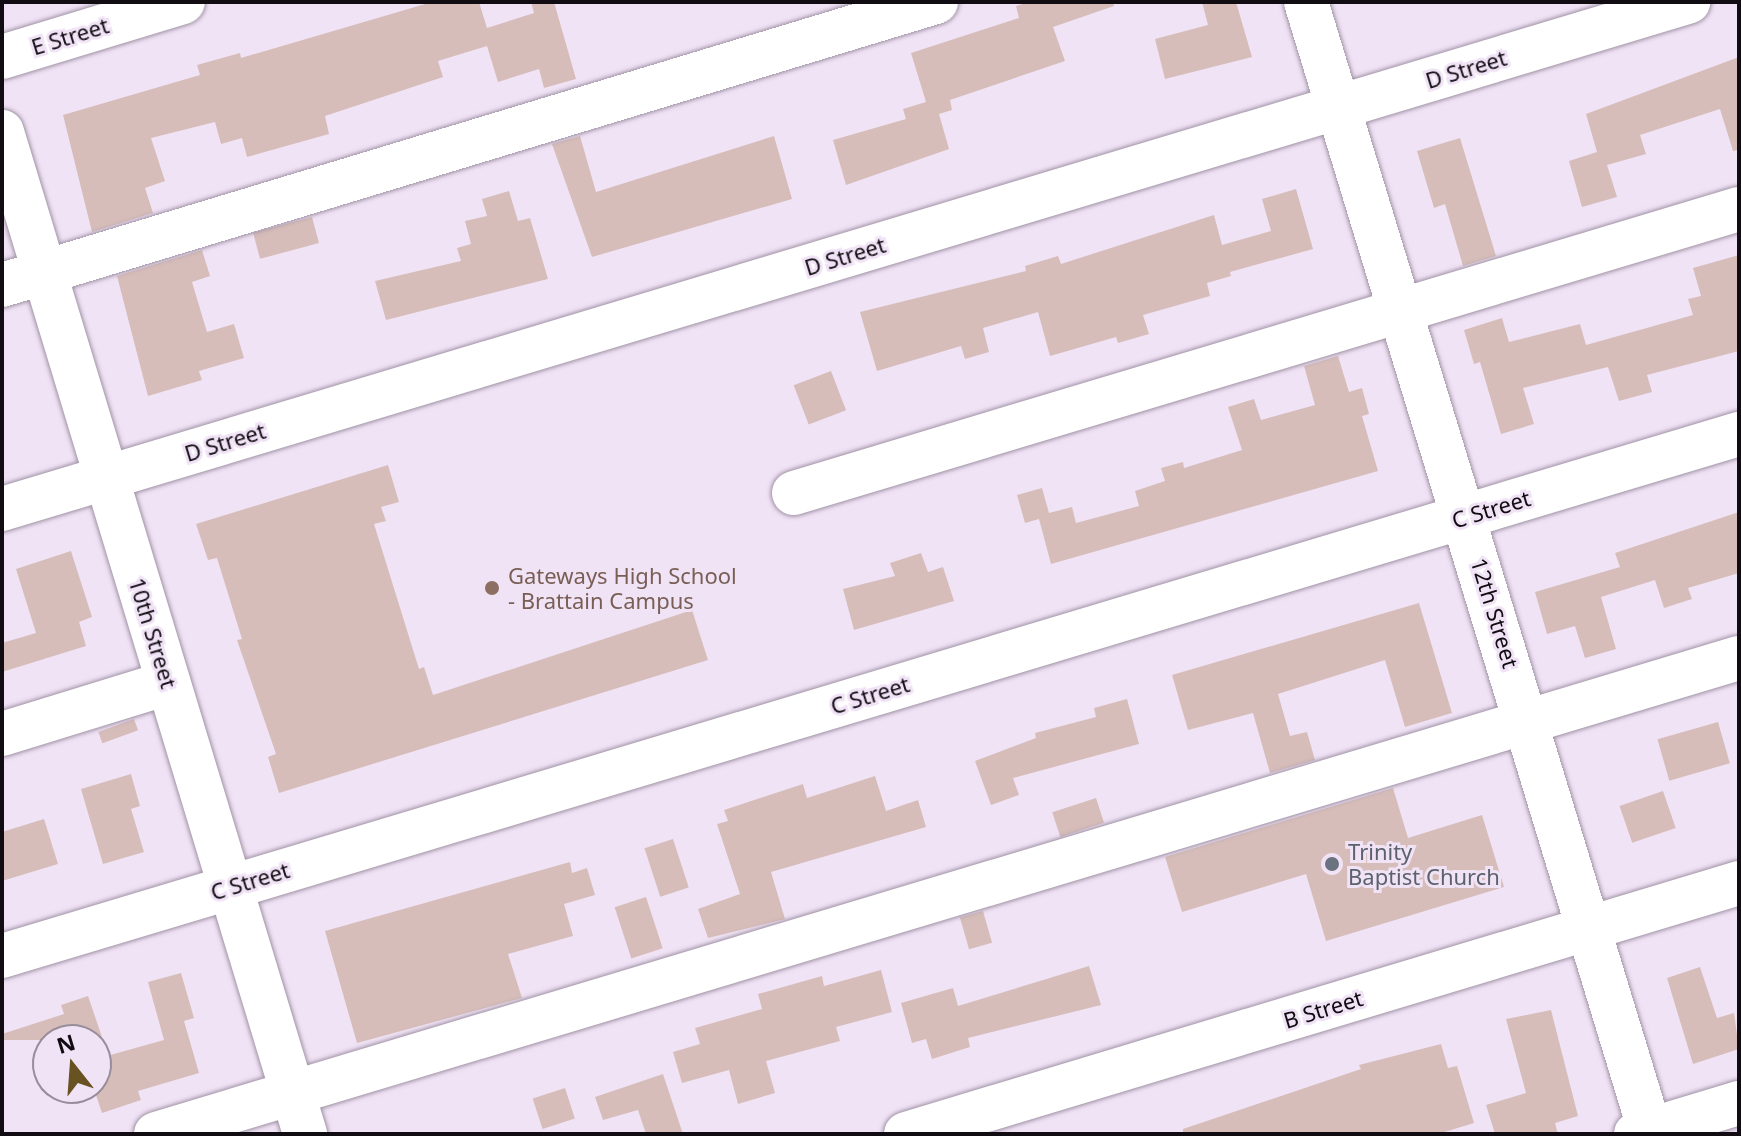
<!DOCTYPE html>
<html>
<head>
<meta charset="utf-8">
<style>
  body { margin:0 }
  #map { position:relative; width:1741px; height:1136px; overflow:hidden; background:#f1e3f6; font-family:"Noto Sans",sans-serif }
  div>[style] { position:absolute }
  .building>* { inset:0; background:#d6bdb9; transform-origin:0 0 }
  .roads { filter:drop-shadow(0 0 2px #a093a5) drop-shadow(0 0 2px #a093a5) }
  .minor>* { height:44px; margin:-22px; padding:0 22px; transform-origin:22px; border-radius:22px; background:#fff }
  .dots>* { width:22px; height:22px; translate:-50% -50%; box-sizing:border-box; border:4px solid #f1e3f6; border-radius:50% }
  span { translate:-50% -50%; white-space:nowrap; text-align:center; line-height:1.15; -webkit-text-stroke:6px #f1e3f6; paint-order:stroke }
  .street-label { font-size:22px; color:#100c12 }
  .education-label { font-size:22px; color:#785e54 }
  .left { translate:0 -50%; text-align:left }
  .worship-label { font-size:22px; color:#5b616d }
  .frame { position:absolute; inset:0; border:4px solid #100c12; pointer-events:none }
  .north { position:absolute; left:32px; top:1024px; width:80px; height:80px; box-sizing:border-box; background:#f1e3f6; border:2px solid #978d9b; border-radius:50%; rotate:343deg; font-size:22px; font-weight:700; line-height:32px; text-align:center; color:#100c12 }
  .north::after { content:''; display:block; margin:auto; width:28px; height:36px; background:#685222; clip-path:polygon(50% 0,100% 100%,50% 72%,0 100%) }
</style>
</head>
<body>
<div id="map">
  <div class="building">
    <div style="clip-path:polygon(432px 2px,479px 2px,487px 28px,534px 13px,531px 2px,554px 2px,576px 79px,544px 88px,539px 69px,498px 82px,487px 46px,438px 61px,443px 77px,325px 116px,329px 134px,247px 157px,242px 138px,221px 144px,215px 122px,151px 138px,165px 181px,145px 188px,153px 213px,92px 232px,63px 115px,200px 75px,197px 65px,240px 53px,241px 58px)"></div>
    <div style="clip-path:polygon(1029px 2px,1113px 2px,1114px 6px,1053px 27px,1065px 61px,950px 100px,952px 110px,939px 114px,949px 149px,846px 185px,833px 140px,906px 119px,903px 109px,926px 102px,911px 53px,1019px 18px,1016px 6px)"></div>
    <div style="clip-path:polygon(1202px 2px,1236px 2px,1252px 57px,1165px 79px,1155px 39px,1208px 25px)"></div>
    <div style="clip-path:polygon(1739px 57px,1739px 150px,1733px 151px,1720px 109px,1640px 135px,1646px 154px,1607px 165px,1617px 197px,1582px 207px,1569px 161px,1597px 152px,1586px 114px)"></div>
    <div style="clip-path:polygon(580px 136px,596px 192px,774px 136px,792px 199px,592px 257px,552px 144px)"></div>
    <div style="clip-path:polygon(1460px 138px,1496px 256px,1463px 266px,1445px 204px,1434px 208px,1417px 151px)"></div>
    <div style="clip-path:polygon(1296px 189px,1313px 249px,1230px 272px,1231px 276px,1207px 283px,1210px 296px,1143px 315px,1149px 334px,1118px 343px,1116px 337px,1050px 356px,1038px 312px,983px 328px,989px 352px,965px 359px,961px 346px,877px 371px,860px 312px,1026px 271px,1025px 266px,1058px 256px,1061px 264px,1214px 215px,1222px 245px,1271px 231px,1262px 199px)"></div>
    <div style="clip-path:polygon(509px 191px,518px 221px,530px 218px,548px 279px,386px 320px,375px 281px,461px 261px,457px 248px,471px 244px,465px 221px,487px 216px,482px 199px)"></div>
    <div style="left:312px;top:217px;width:27px;height:61px;rotate:75deg"></div>
    <div style="clip-path:polygon(202px 250px,210px 276px,192px 282px,207px 332px,234px 324px,244px 358px,199px 371px,202px 380px,148px 396px,117px 276px)"></div>
    <div style="clip-path:polygon(1739px 255px,1739px 351px,1647px 375px,1652px 392px,1619px 401px,1608px 367px,1523px 388px,1534px 424px,1501px 434px,1480px 362px,1474px 364px,1464px 330px,1502px 318px,1509px 342px,1580px 324px,1586px 345px,1693px 315px,1688px 299px,1701px 296px,1693px 268px)"></div>
    <div style="clip-path:polygon(1338px 356px,1349px 392px,1362px 388px,1369px 414px,1362px 416px,1378px 471px,1051px 564px,1039px 519px,1025px 523px,1017px 495px,1042px 488px,1049px 513px,1072px 507px,1076px 523px,1139px 506px,1135px 491px,1165px 481px,1161px 468px,1183px 462px,1184px 468px,1242px 450px,1228px 407px,1254px 399px,1261px 420px,1315px 405px,1304px 366px)"></div>
    <div style="left:831px;top:371px;width:42px;height:40px;rotate:69deg"></div>
    <div style="clip-path:polygon(388px 465px,399px 502px,381px 507px,386px 521px,374px 524px,419px 669px,424px 667px,433px 695px,692px 610px,708px 660px,279px 793px,268px 757px,276px 754px,237px 640px,242px 639px,217px 558px,208px 560px,196px 524px)"></div>
    <div style="clip-path:polygon(1739px 512px,1739px 573px,1688px 588px,1692px 599px,1664px 608px,1655px 580px,1601px 597px,1616px 649px,1585px 658px,1575px 626px,1547px 634px,1535px 592px,1620px 567px,1615px 553px)"></div>
    <div style="clip-path:polygon(71px 551px,92px 617px,79px 622px,86px 646px,2px 672px,2px 643px,36px 633px,16px 569px)"></div>
    <div style="clip-path:polygon(921px 553px,928px 572px,943px 567px,954px 601px,854px 630px,843px 589px,895px 576px,890px 563px)"></div>
    <div style="clip-path:polygon(1419px 603px,1452px 713px,1405px 727px,1385px 660px,1278px 694px,1290px 736px,1307px 732px,1315px 760px,1270px 773px,1253px 713px,1188px 730px,1172px 675px)"></div>
    <div style="clip-path:polygon(1127px 699px,1139px 744px,1013px 778px,1019px 795px,991px 805px,975px 761px,1036px 738px,1035px 733px,1096px 717px,1094px 708px)"></div>
    <div style="left:134px;top:719px;width:12px;height:38px;rotate:70deg"></div>
    <div style="left:1718px;top:722px;width:43px;height:63px;rotate:74deg"></div>
    <div style="clip-path:polygon(131px 774px,140px 806px,131px 809px,144px 852px,103px 864px,81px 789px)"></div>
    <div style="clip-path:polygon(875px 776px,886px 811px,918px 800px,926px 827px,771px 872px,785px 919px,708px 938px,698px 909px,740px 894px,717px 824px,728px 821px,724px 810px,803px 784px,807px 798px)"></div>
    <div style="clip-path:polygon(1393px 788px,1408px 838px,1482px 815px,1504px 887px,1326px 941px,1306px 874px,1182px 912px,1165px 857px)"></div>
    <div style="left:1663px;top:791px;width:39px;height:46px;rotate:71deg"></div>
    <div style="left:1096px;top:798px;width:26px;height:46px;rotate:72deg"></div>
    <div style="clip-path:polygon(44px 819px,58px 864px,2px 881px,2px 832px)"></div>
    <div style="left:673px;top:839px;width:51px;height:30px;rotate:72deg"></div>
    <div style="clip-path:polygon(570px 862px,572px 873px,587px 868px,595px 895px,564px 904px,573px 936px,508px 954px,522px 998px,357px 1043px,325px 931px)"></div>
    <div style="left:646px;top:897px;width:54px;height:33px;rotate:72deg"></div>
    <div style="left:983px;top:911px;width:33px;height:24px;rotate:74deg"></div>
    <div style="clip-path:polygon(1089px 966px,1101px 1005px,968px 1038px,970px 1047px,932px 1059px,926px 1039px,912px 1043px,901px 1003px,953px 988px,958px 1006px)"></div>
    <div style="clip-path:polygon(1700px 967px,1717px 1018px,1734px 1013px,1739px 1049px,1693px 1064px,1667px 978px)"></div>
    <div style="clip-path:polygon(881px 970px,892px 1012px,836px 1027px,840px 1041px,766px 1061px,775px 1093px,738px 1104px,729px 1070px,682px 1083px,673px 1052px,700px 1044px,695px 1028px,762px 1009px,758px 994px,822px 976px,824px 986px)"></div>
    <div style="clip-path:polygon(181px 973px,194px 1018px,184px 1021px,199px 1073px,138px 1091px,141px 1100px,102px 1113px,96px 1095px,96px 1059px,164px 1040px,148px 982px)"></div>
    <div style="clip-path:polygon(88px 996px,103px 1040px,2px 1040px,2px 1034px,64px 1014px,61px 1005px)"></div>
    <div style="clip-path:polygon(1551px 1010px,1578px 1116px,1555px 1123px,1558px 1134px,1495px 1134px,1486px 1105px,1526px 1093px,1506px 1019px)"></div>
    <div style="clip-path:polygon(1441px 1044px,1448px 1068px,1457px 1066px,1474px 1123px,1438px 1134px,1183px 1134px,1183px 1129px,1361px 1069px,1359px 1065px)"></div>
    <div style="clip-path:polygon(663px 1074px,683px 1134px,646px 1134px,638px 1110px,603px 1120px,595px 1097px)"></div>
    <div style="left:565px;top:1088px;width:32px;height:34px;rotate:72deg"></div>
  </div>
  <div class="roads">
    <div class="minor">
      <div style="left:1306px;top:2px;width:1183px;rotate:73.05deg"></div>
      <div style="left:2px;top:57px;width:189px;rotate:-16.9deg"></div>
      <div style="left:2px;top:132px;width:1047px;rotate:73.17deg"></div>
      <div style="left:2px;top:285px;width:976px;rotate:-16.86deg"></div>
      <div style="left:794px;top:493px;width:987px;rotate:-16.73deg"></div>
      <div style="left:2px;top:509px;width:1761px;rotate:-16.74deg"></div>
      <div style="left:2px;top:734px;width:174px;rotate:-17.1deg"></div>
      <div style="left:2px;top:956px;width:1814px;rotate:-16.73deg"></div>
      <div style="left:156px;top:1134px;width:1653px;rotate:-16.74deg"></div>
      <div style="left:906px;top:1134px;width:870px;rotate:-16.77deg"></div>
      <div style="left:1636px;top:1134px;width:108px;rotate:-16.8deg"></div>
    </div>
  </div>
  <div class="dots">
    <div style="left:492px;top:588px;background:#8d6e63"></div>
    <div style="left:1332px;top:864px;background:#6b7280"></div>
  </div>
  <div class="street-label">
    <span style="left:70px;top:36px;rotate:-17deg">E Street</span>
    <span style="left:1466px;top:69px;rotate:-17deg">D Street</span>
    <span style="left:845px;top:256px;rotate:-17deg">D Street</span>
    <span style="left:225px;top:442px;rotate:-17deg">D Street</span>
    <span style="left:1491px;top:509px;rotate:-17deg">C Street</span>
    <span style="left:1495px;top:613px;rotate:73deg">12th Street</span>
    <span style="left:153px;top:633px;rotate:73deg">10th Street</span>
    <span style="left:870px;top:695px;rotate:-17deg">C Street</span>
    <span style="left:250px;top:881px;rotate:-17deg">C Street</span>
    <span style="left:1323px;top:1009px;rotate:-17deg">B Street</span>
  </div>
  <div class="education-label">
    <span class="left" style="left:508px;top:588px">Gateways High School<br>- Brattain Campus</span>
  </div>
  <div class="worship-label">
    <span class="left" style="left:1348px;top:864px">Trinity<br>Baptist Church</span>
  </div>
  <div class="frame"></div>
  <div class="north">N</div>
</div>
</body>
</html>
